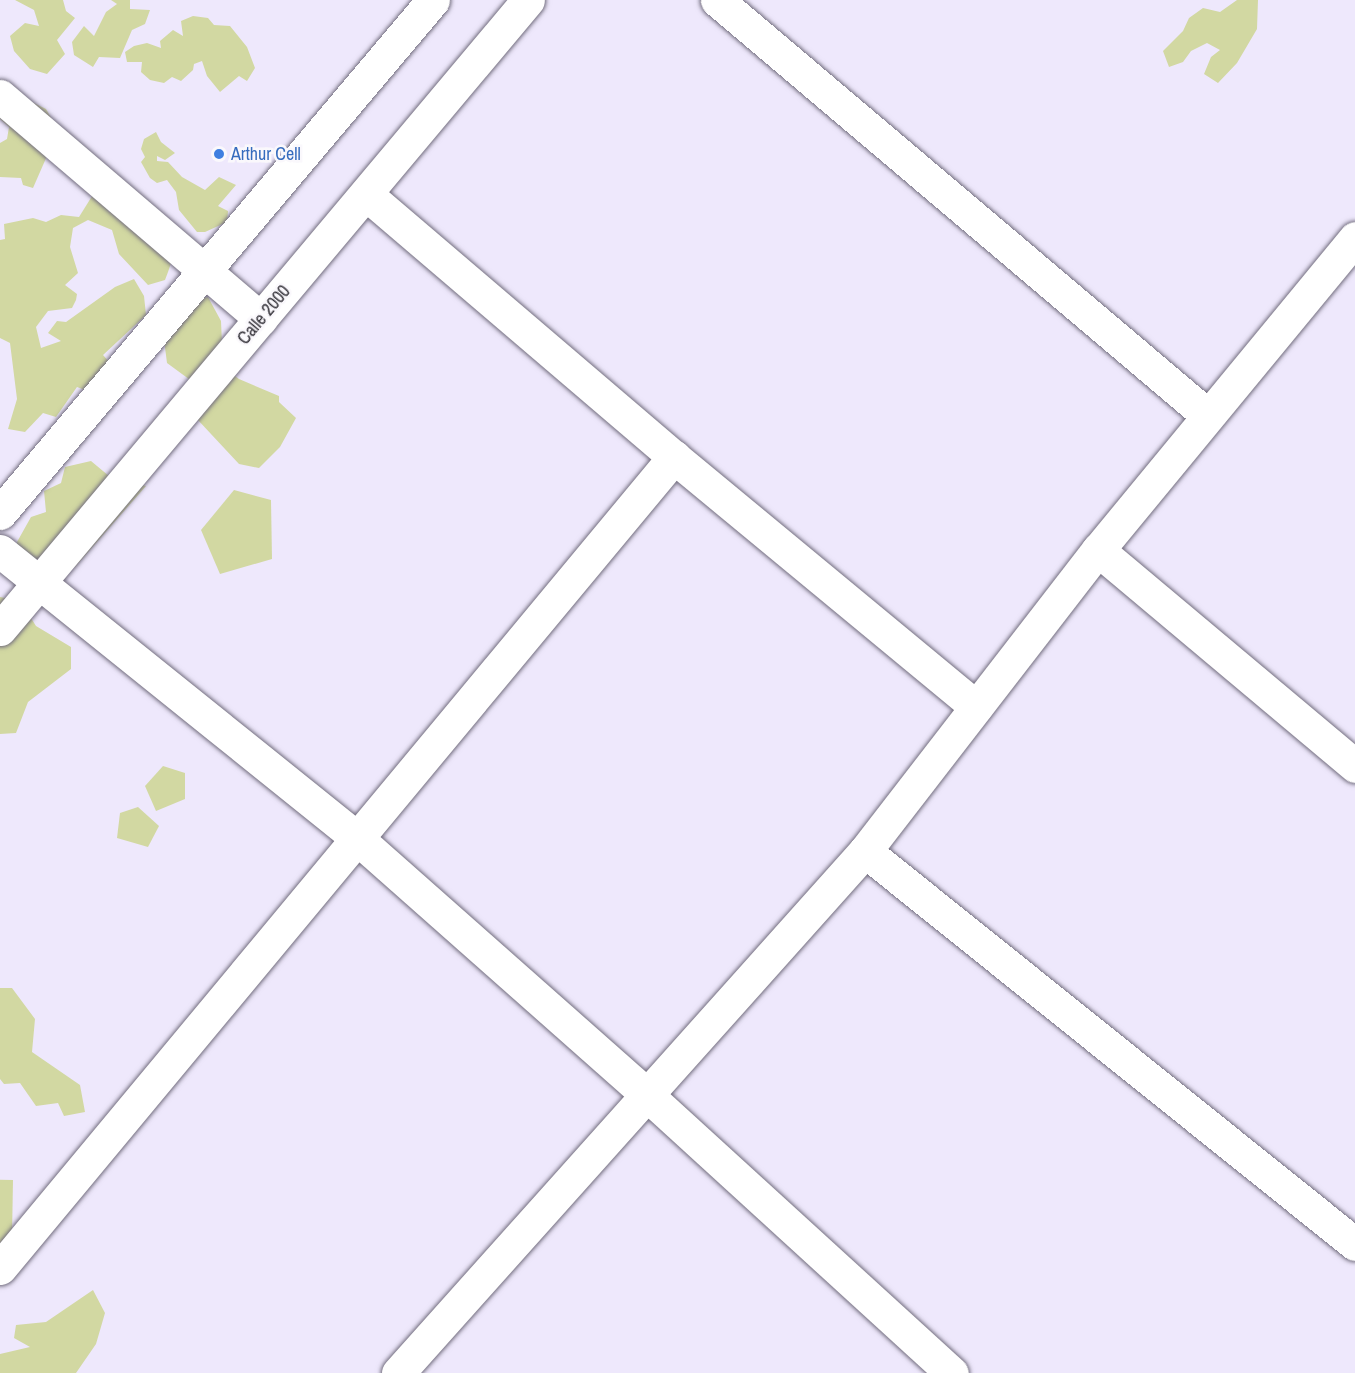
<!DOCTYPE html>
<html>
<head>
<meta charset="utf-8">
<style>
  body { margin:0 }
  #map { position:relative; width:1355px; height:1373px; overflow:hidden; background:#eee8fc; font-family:"Archivo Narrow",sans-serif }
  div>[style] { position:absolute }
  .green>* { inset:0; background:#d2d8a2; transform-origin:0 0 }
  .roads { filter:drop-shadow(0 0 2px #726d7e) drop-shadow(0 0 2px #726d7e) }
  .minor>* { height:33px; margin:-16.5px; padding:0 16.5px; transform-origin:16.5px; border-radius:16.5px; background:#fff }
  .dots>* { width:16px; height:16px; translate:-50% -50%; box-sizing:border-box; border:3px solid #faf8fc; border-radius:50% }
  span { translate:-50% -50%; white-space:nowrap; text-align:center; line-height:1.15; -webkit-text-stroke:5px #faf8fc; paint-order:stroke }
  .shop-label { font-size:18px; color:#366cbe }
  .left { translate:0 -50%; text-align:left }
  .street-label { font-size:18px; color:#302e35 }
</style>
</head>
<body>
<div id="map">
  <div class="green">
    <div style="clip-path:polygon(15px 0,63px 0,66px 11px,75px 18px,57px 40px,65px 54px,47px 74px,30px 69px,14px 51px,10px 36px,25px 23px,39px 26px,34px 10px)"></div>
    <div style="clip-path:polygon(111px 0,130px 0,130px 9px,150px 10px,145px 24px,132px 30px,120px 58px,99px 57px,93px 67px,74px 55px,72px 42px,84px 26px,94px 36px,106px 12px,117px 4px)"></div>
    <div style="clip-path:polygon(1237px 0,1258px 0,1257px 29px,1237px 63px,1218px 83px,1204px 74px,1211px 57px,1220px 50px,1207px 43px,1191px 51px,1183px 62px,1169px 67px,1163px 51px,1183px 31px,1189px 18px,1203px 8px,1220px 12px)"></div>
    <div style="clip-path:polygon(193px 16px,208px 18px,214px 25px,230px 26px,247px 47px,255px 68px,247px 81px,239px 76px,220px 92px,207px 76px,202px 61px,194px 64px,193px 70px,181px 81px,172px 77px,164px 83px,150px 80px,141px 72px,142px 62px,127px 62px,125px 52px,134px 46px,147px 43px,161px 48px,160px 41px,173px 30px,183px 36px,181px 21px)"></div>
    <div style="clip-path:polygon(0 86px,46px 109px,54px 123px,47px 156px,33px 188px,23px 185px,21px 178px,0 177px,0 143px,7px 139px,9px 127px,0 119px)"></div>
    <div style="clip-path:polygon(156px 132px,161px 142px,175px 153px,165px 160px,157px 156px,157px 161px,168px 162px,182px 177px,205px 190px,219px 177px,236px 185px,218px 206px,228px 211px,227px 222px,205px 232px,197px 232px,179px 210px,176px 192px,167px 180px,157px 183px,150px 178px,141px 162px,145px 157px,141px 149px,144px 139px)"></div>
    <div style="clip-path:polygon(94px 193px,104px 196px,109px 212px,119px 211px,173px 257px,168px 272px,165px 280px,148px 285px,119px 254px,112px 230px,88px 220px,73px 228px,70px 247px,78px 273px,65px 285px,77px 294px,76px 300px,72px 308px,48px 311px,36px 327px,41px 348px,61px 341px,48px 333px,57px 321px,66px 322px,115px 287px,134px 279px,144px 296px,146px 315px,103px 355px,110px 363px,85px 390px,77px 387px,56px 417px,43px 413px,25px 432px,8px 429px,17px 399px,10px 343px,0 338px,0 240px,5px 239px,4px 224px,33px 218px,46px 222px,61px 215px,79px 217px)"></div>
    <div style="clip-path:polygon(208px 297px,221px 321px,223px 367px,239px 379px,279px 396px,279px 402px,296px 418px,280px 447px,259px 468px,239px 464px,197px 419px,197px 385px,167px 363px,163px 332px,190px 301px)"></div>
    <div style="clip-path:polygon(91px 461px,109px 476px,146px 486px,75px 567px,37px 581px,15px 556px,17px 542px,31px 517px,46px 512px,44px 491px,61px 483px,65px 467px)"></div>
    <div style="clip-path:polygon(234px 490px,271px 500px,272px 559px,220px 574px,201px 530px)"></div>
    <div style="clip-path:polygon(0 597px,20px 601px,36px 626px,71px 647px,71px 669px,28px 702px,16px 733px,0 734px)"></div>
    <div style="clip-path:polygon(163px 766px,185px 773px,185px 799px,156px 811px,145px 786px)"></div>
    <div style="clip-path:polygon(138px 807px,159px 826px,148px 847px,117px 838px,120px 813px)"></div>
    <div style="clip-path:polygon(0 988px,12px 988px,35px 1019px,32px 1052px,80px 1085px,85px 1112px,64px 1116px,58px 1103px,36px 1106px,20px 1083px,4px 1084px,0 1079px)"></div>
    <div style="left:13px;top:1180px;width:63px;height:13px;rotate:91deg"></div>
    <div style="clip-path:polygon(93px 1290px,105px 1313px,96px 1344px,76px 1373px,0 1373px,0 1354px,30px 1347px,14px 1338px,16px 1325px,46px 1322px)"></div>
  </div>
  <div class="roads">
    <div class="minor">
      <div style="left:717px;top:0;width:642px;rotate:40.26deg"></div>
      <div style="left:0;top:96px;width:343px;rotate:40.5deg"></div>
      <div style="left:366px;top:194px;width:405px;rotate:40.5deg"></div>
      <div style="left:674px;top:457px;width:392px;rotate:39.6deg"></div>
      <div style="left:0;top:513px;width:671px;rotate:-49.83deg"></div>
      <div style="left:1098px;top:550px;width:336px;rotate:40deg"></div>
      <div style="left:0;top:551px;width:459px;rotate:38.8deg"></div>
      <div style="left:358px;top:839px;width:385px;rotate:41.5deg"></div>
      <div style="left:646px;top:1094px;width:414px;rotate:42.4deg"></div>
      <div style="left:0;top:629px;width:821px;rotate:-49.99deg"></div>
      <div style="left:865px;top:851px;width:628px;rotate:38.73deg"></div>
      <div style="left:0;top:1268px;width:1055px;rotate:-50.27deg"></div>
      <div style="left:398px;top:1373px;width:700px;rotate:-48.18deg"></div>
      <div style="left:865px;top:851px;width:381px;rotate:-52.3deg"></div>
      <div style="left:1098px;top:550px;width:404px;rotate:-50.5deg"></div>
    </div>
  </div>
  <div class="dots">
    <div style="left:219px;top:154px;background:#3f7fe0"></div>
  </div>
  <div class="shop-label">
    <span class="left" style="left:231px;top:154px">Arthur Cell</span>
  </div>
  <div class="street-label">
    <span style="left:264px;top:315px;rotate:-50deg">Calle 2000</span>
  </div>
</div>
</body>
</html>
